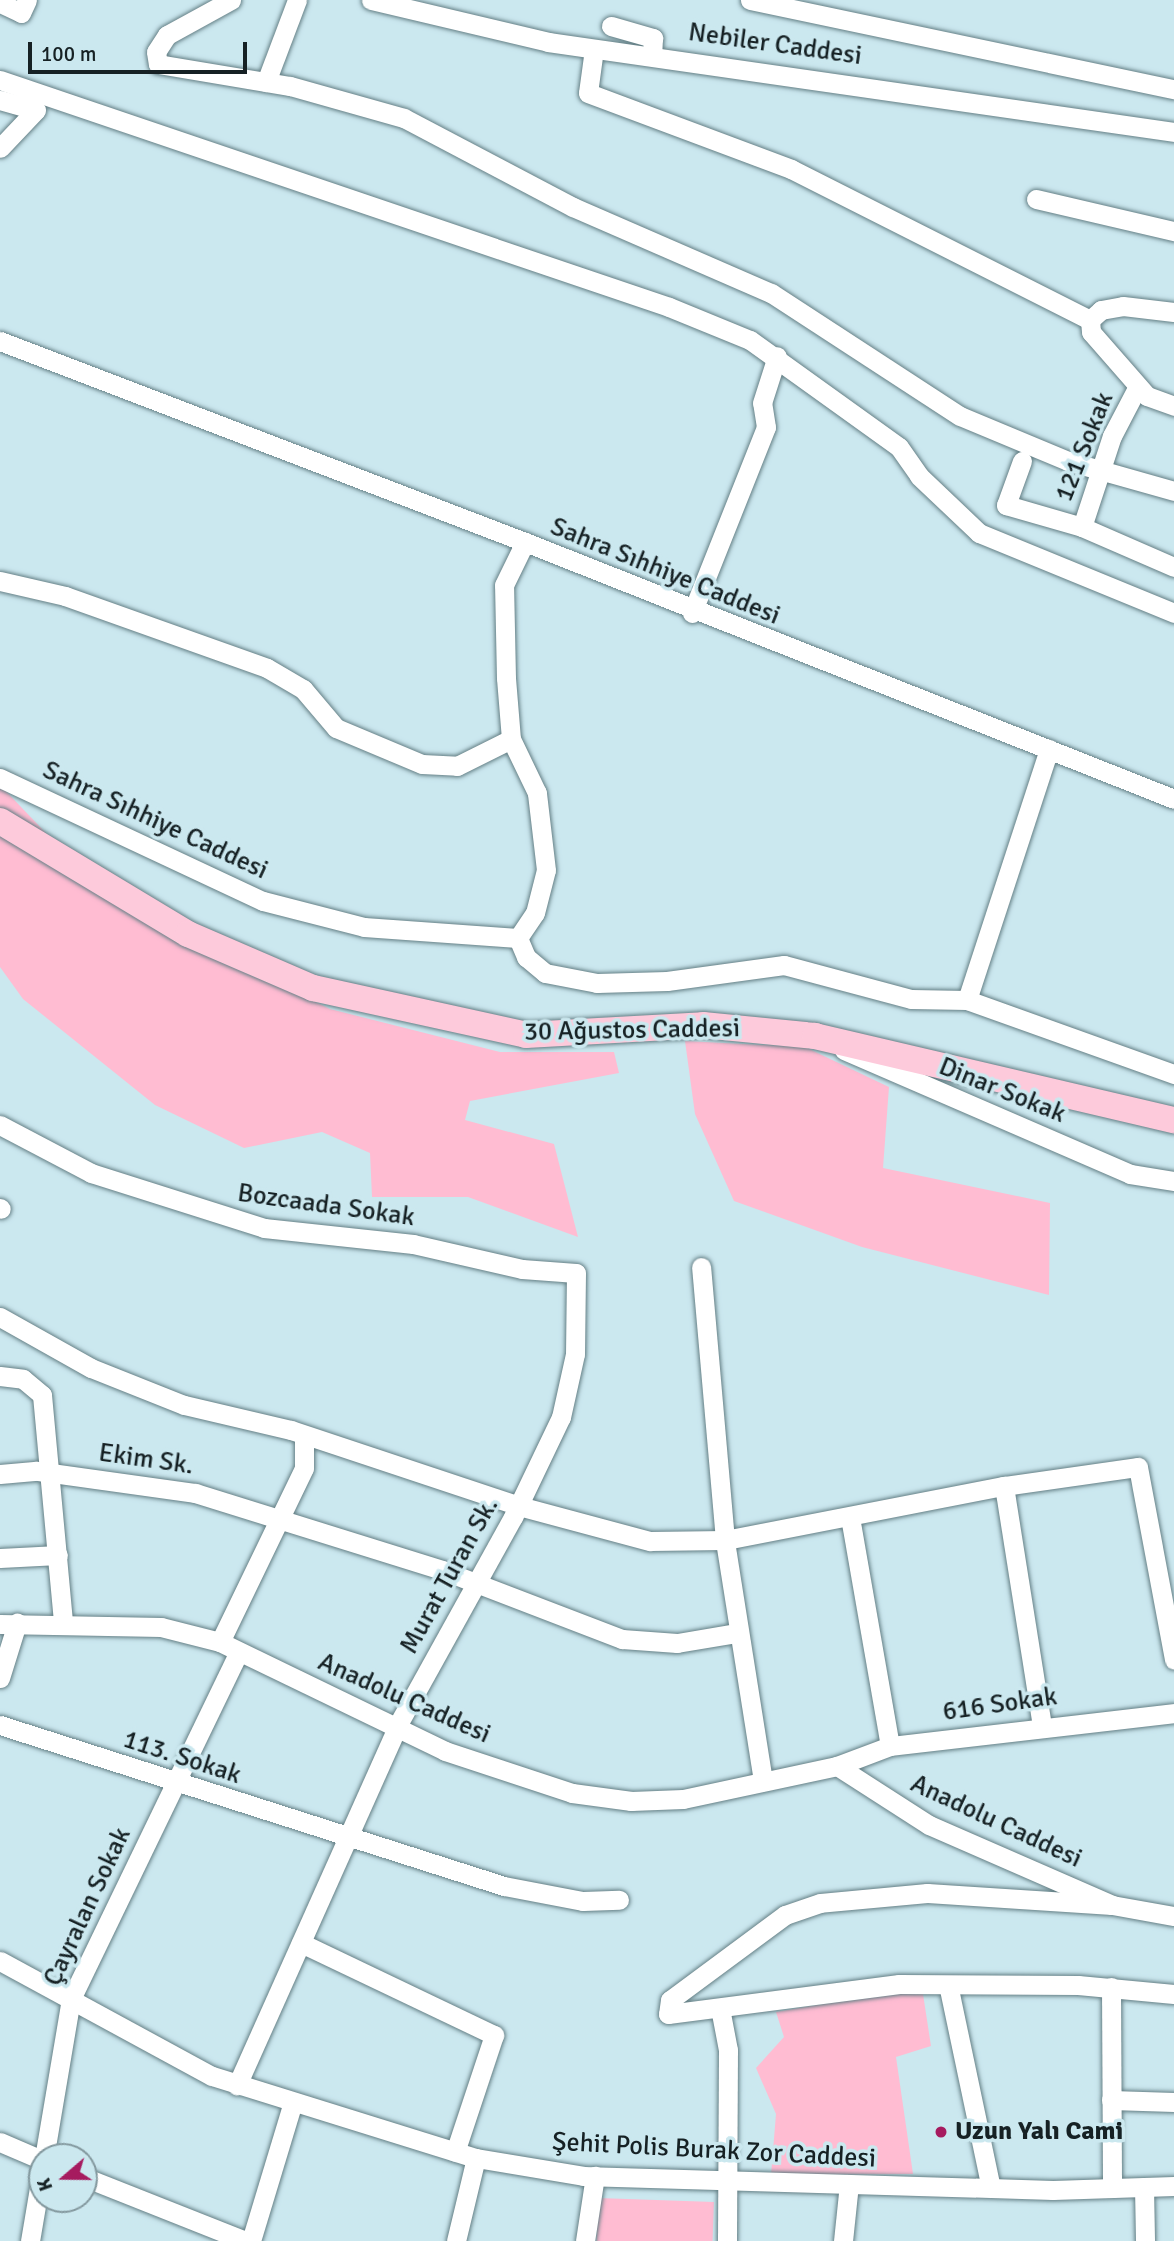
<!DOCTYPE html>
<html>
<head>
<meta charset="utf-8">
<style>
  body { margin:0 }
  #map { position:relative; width:1174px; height:2241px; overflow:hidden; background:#cbe8ef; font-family:Signika,sans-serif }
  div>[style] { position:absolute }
  .green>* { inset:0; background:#ffbcd2; transform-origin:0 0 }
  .roads { filter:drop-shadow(0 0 2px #647f85) drop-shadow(0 0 2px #647f85) }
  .minor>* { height:19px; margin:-9.5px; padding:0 9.5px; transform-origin:9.5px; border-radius:9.5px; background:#fff }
  .major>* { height:26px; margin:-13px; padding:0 13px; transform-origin:13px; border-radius:13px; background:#fdcadb }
  .dots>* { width:19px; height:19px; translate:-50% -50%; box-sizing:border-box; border:4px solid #cbe8ef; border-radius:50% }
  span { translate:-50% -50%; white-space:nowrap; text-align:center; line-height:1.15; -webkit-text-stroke:7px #cbe8ef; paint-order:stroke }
  .street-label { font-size:26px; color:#162124 }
  .poi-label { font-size:26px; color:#162124; font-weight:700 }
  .left { translate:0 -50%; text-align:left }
  .north { position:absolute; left:28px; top:2143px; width:70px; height:70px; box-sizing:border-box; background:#cbe8ef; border:2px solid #83989e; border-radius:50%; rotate:250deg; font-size:19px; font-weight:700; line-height:28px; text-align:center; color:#162124 }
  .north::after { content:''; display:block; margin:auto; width:24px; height:32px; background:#a61b5f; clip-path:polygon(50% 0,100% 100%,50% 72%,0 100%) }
  .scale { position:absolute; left:28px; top:42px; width:219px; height:32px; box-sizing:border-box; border:4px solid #162124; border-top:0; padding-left:9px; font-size:21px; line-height:24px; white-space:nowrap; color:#162124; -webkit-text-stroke:5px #cbe8ef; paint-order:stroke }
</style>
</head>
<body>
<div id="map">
  <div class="green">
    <div style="clip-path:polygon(0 785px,111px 901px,330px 1009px,500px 1052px,614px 1052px,619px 1073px,470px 1101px,465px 1120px,554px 1144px,578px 1237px,468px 1197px,372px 1197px,370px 1153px,322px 1132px,244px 1148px,155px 1105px,23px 999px,0 967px)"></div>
    <div style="clip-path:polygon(685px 1041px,805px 1047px,889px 1087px,883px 1168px,1050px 1203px,1049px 1295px,862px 1247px,734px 1201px,695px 1114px)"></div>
    <div style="clip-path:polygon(898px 1991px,923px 1994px,931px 2046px,896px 2057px,913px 2174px,771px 2175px,776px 2114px,756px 2068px,784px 2037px,776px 2012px)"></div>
    <div style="left:598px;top:2198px;width:116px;height:43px;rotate:2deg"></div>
  </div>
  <div class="roads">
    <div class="minor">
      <div style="left:231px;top:0;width:73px;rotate:151.3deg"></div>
      <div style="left:167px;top:35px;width:20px;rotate:123deg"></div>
      <div style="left:156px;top:52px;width:12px;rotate:81deg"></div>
      <div style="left:158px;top:64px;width:134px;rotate:9.5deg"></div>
      <div style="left:290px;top:86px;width:118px;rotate:15.7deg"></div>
      <div style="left:404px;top:118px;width:191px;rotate:27.8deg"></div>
      <div style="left:573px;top:207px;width:216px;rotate:23.5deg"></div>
      <div style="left:771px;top:293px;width:225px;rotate:33.1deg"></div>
      <div style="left:960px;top:416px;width:117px;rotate:22.6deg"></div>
      <div style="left:1068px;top:461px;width:110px;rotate:15.8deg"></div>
      <div style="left:371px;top:0;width:182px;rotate:13.3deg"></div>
      <div style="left:548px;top:42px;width:632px;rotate:8.18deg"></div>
      <div style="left:750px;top:0;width:433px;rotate:11.9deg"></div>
      <div style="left:0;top:3px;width:23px;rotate:25deg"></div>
      <div style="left:21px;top:13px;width:14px;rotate:-65deg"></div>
      <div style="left:611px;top:26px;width:44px;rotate:15.9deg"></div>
      <div style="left:653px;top:38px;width:17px;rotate:93deg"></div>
      <div style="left:594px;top:49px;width:44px;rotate:97.8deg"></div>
      <div style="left:588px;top:93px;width:217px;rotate:20.5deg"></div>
      <div style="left:791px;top:169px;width:335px;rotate:26.8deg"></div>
      <div style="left:0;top:80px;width:706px;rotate:18.74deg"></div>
      <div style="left:669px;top:307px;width:87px;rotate:22.2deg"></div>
      <div style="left:750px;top:340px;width:183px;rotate:35.7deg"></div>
      <div style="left:899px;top:447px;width:35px;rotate:55deg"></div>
      <div style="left:919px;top:476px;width:83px;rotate:43.5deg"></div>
      <div style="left:979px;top:533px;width:211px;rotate:22.3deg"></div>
      <div style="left:266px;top:82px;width:88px;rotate:-69.3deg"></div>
      <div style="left:0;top:100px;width:37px;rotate:16deg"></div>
      <div style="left:36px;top:110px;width:52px;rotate:133.5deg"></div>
      <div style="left:1036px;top:199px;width:142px;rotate:13.1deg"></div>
      <div style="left:1090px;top:320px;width:12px;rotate:85deg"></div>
      <div style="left:1091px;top:332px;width:85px;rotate:48.8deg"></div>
      <div style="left:1147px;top:396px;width:29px;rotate:20deg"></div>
      <div style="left:1090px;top:320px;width:15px;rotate:-42deg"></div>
      <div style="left:1101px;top:310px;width:22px;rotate:-10deg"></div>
      <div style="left:1123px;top:306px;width:51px;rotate:6.7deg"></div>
      <div style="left:0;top:341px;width:562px;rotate:20.95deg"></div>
      <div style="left:1022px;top:461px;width:47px;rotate:110deg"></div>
      <div style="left:1006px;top:505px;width:79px;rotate:16.1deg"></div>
      <div style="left:1082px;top:527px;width:100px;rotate:23.5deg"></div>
      <div style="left:1082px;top:527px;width:96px;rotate:-71.8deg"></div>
      <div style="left:1112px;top:436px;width:56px;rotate:-62.5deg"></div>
      <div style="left:0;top:581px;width:67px;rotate:13deg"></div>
      <div style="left:65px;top:596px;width:214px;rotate:19.6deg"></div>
      <div style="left:267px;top:668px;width:42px;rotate:30.3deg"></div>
      <div style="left:303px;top:689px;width:51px;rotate:49.8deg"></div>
      <div style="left:336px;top:728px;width:93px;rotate:22.7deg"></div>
      <div style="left:422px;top:764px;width:35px;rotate:3deg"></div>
      <div style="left:457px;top:766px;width:60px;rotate:-26.6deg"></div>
      <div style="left:692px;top:613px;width:200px;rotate:-68.3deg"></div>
      <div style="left:766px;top:427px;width:24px;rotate:-99deg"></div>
      <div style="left:762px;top:403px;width:49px;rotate:-72.3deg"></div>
      <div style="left:0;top:778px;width:290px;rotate:25.1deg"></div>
      <div style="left:263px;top:901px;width:104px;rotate:14.4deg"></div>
      <div style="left:364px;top:927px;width:154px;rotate:4.1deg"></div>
      <div style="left:518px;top:938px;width:30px;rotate:-56deg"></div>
      <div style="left:535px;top:913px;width:44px;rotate:-75.7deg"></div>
      <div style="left:546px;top:870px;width:78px;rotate:-96.7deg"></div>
      <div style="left:537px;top:793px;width:60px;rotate:-115.7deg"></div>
      <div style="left:511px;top:739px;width:61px;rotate:-94.7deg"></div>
      <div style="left:506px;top:678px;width:93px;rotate:-91.2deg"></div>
      <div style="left:504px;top:585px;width:48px;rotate:-64deg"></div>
      <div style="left:525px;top:542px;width:698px;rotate:21.6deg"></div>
      <div style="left:518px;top:938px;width:21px;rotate:67deg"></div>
      <div style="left:526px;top:957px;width:25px;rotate:40deg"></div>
      <div style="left:545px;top:973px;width:53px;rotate:10.9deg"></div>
      <div style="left:597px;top:983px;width:70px;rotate:-1.6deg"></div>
      <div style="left:667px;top:981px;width:118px;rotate:-7.8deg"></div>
      <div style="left:784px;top:965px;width:131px;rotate:15deg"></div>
      <div style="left:911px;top:999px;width:56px;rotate:1deg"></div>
      <div style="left:967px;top:1000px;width:264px;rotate:-71.9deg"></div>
      <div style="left:967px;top:1000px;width:220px;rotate:19.7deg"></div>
      <div style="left:844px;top:1050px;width:312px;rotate:23.4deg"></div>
      <div style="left:1130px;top:1174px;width:45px;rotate:9deg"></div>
      <div style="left:0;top:1125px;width:103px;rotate:27.8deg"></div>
      <div style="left:91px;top:1173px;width:182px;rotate:17.6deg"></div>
      <div style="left:264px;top:1228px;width:150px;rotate:6.1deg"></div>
      <div style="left:413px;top:1244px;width:112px;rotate:12.9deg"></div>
      <div style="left:522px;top:1269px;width:54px;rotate:4.2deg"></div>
      <div style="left:576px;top:1273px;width:81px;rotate:90.7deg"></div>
      <div style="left:575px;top:1354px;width:65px;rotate:102.5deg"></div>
      <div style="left:561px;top:1417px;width:111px;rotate:115.6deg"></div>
      <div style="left:513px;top:1517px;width:235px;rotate:119deg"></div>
      <div style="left:399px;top:1723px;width:397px;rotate:114.1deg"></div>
      <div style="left:0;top:1208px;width:1px;rotate:45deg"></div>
      <div style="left:0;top:1317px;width:104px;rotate:29.3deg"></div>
      <div style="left:91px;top:1368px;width:100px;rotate:21.7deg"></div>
      <div style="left:184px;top:1405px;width:110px;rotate:13.2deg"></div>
      <div style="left:291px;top:1430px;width:240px;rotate:18.4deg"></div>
      <div style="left:519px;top:1506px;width:136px;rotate:15deg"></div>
      <div style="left:650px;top:1541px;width:75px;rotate:-0.8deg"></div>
      <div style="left:725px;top:1540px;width:274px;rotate:-95deg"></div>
      <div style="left:0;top:1376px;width:23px;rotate:7deg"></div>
      <div style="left:23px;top:1379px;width:25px;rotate:40deg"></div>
      <div style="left:42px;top:1395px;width:229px;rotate:84.7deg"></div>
      <div style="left:0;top:1474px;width:37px;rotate:-5deg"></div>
      <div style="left:37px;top:1471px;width:160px;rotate:7.9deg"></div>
      <div style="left:195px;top:1493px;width:259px;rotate:17.3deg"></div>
      <div style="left:442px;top:1570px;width:193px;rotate:21deg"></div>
      <div style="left:622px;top:1639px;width:55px;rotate:4.2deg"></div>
      <div style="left:677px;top:1643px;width:61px;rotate:-9.5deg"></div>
      <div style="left:1004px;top:1486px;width:135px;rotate:-8.1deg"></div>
      <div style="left:1138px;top:1467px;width:196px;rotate:79.4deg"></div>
      <div style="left:850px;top:1517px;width:232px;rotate:80.1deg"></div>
      <div style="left:0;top:1558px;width:58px;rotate:-3deg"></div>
      <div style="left:0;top:1624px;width:161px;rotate:1.1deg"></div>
      <div style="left:161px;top:1627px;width:61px;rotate:14.3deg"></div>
      <div style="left:220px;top:1642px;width:250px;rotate:25.8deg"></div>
      <div style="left:445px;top:1751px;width:134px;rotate:18.3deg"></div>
      <div style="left:572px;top:1793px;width:60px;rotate:7.7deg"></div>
      <div style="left:631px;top:1801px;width:52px;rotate:-2.2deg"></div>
      <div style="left:683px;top:1799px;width:157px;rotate:-12.1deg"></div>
      <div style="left:837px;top:1766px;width:57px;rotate:-20.7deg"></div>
      <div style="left:890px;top:1746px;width:286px;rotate:-6.6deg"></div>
      <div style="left:220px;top:1642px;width:193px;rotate:-64.2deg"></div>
      <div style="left:304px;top:1468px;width:29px;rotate:-90deg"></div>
      <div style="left:0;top:1678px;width:58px;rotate:-72.8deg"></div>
      <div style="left:0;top:1725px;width:529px;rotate:17.72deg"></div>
      <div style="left:504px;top:1886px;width:80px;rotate:10.8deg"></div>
      <div style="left:583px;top:1901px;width:36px;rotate:-2deg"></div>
      <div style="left:837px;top:1766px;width:109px;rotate:32.7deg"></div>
      <div style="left:929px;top:1825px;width:200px;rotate:23.6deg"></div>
      <div style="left:1112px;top:1905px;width:63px;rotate:10.1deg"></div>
      <div style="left:763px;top:1781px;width:244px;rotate:-99deg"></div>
      <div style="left:725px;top:1540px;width:284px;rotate:-11deg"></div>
      <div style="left:1004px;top:1486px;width:243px;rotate:81deg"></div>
      <div style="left:1112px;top:1905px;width:185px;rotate:-176.3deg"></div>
      <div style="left:927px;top:1893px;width:107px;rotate:174.7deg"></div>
      <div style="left:820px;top:1903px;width:37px;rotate:161deg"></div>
      <div style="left:785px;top:1915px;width:143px;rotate:143.5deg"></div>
      <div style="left:670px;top:2000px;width:14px;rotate:98deg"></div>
      <div style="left:668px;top:2014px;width:233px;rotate:-7.4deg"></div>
      <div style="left:899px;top:1984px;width:179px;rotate:0.3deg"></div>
      <div style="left:1078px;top:1985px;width:96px;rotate:5.4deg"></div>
      <div style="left:301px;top:1943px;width:214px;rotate:25.5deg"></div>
      <div style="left:494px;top:2035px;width:123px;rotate:108.4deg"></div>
      <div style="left:0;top:1961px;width:241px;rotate:28.5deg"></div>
      <div style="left:212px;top:2076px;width:276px;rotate:17.3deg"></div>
      <div style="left:476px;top:2158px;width:109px;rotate:9.5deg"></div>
      <div style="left:583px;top:2176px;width:470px;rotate:1.7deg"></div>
      <div style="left:1053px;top:2190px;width:121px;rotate:-1.9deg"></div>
      <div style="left:1111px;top:1987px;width:201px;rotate:89.7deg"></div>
      <div style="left:949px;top:1989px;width:203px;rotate:78.1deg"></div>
      <div style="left:720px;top:2008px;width:43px;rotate:79.2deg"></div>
      <div style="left:728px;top:2050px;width:191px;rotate:90.3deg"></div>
      <div style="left:1111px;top:2100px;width:63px;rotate:1.8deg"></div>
      <div style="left:0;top:2142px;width:46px;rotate:23.2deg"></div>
      <div style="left:84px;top:2177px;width:174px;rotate:21.6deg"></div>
      <div style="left:1144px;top:2187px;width:54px;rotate:88.9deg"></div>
      <div style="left:30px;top:2241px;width:245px;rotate:-80.4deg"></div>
      <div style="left:71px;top:1999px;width:383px;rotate:-64.2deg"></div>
      <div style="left:251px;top:2241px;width:142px;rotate:-73.2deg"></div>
      <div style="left:456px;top:2241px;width:85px;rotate:-76.5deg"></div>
      <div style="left:585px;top:2241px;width:66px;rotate:-81.3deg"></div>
      <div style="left:843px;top:2241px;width:57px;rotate:-84deg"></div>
    </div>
    <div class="major">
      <div style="left:0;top:821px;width:219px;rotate:31deg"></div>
      <div style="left:188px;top:934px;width:136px;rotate:23.4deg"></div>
      <div style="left:313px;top:988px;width:218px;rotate:12.4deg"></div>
      <div style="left:526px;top:1035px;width:177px;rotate:-3.2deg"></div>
      <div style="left:703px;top:1025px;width:113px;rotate:5.6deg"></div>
      <div style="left:815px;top:1036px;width:369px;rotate:13.2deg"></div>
    </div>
  </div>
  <div class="dots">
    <div style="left:941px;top:2132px;background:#a61b5f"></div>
  </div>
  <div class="street-label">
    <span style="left:775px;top:45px;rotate:8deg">Nebiler Caddesi</span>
    <span style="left:1085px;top:447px;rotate:-68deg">121 Sokak</span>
    <span style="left:665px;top:572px;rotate:22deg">Sahra Sıhhiye Caddesi</span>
    <span style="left:155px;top:821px;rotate:25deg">Sahra Sıhhiye Caddesi</span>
    <span style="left:632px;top:1031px;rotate:-1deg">30 Ağustos Caddesi</span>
    <span style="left:1002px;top:1091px;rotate:22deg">Dinar Sokak</span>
    <span style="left:326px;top:1206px;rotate:8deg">Bozcaada Sokak</span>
    <span style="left:146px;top:1460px;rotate:8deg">Ekim Sk.</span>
    <span style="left:450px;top:1576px;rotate:-61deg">Murat Turan Sk.</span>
    <span style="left:404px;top:1699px;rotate:24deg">Anadolu Caddesi</span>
    <span style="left:1000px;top:1705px;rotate:-8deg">616 Sokak</span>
    <span style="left:182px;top:1758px;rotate:18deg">113. Sokak</span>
    <span style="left:996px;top:1822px;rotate:25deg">Anadolu Caddesi</span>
    <span style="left:88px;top:1907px;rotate:-65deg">Çayralan Sokak</span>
    <span style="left:714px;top:2151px;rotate:3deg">Şehit Polis Burak Zor Caddesi</span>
  </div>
  <div class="poi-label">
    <span class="left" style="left:955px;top:2132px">Uzun Yalı Cami</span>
  </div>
  <div class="north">K</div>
  <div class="scale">100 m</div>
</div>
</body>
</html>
